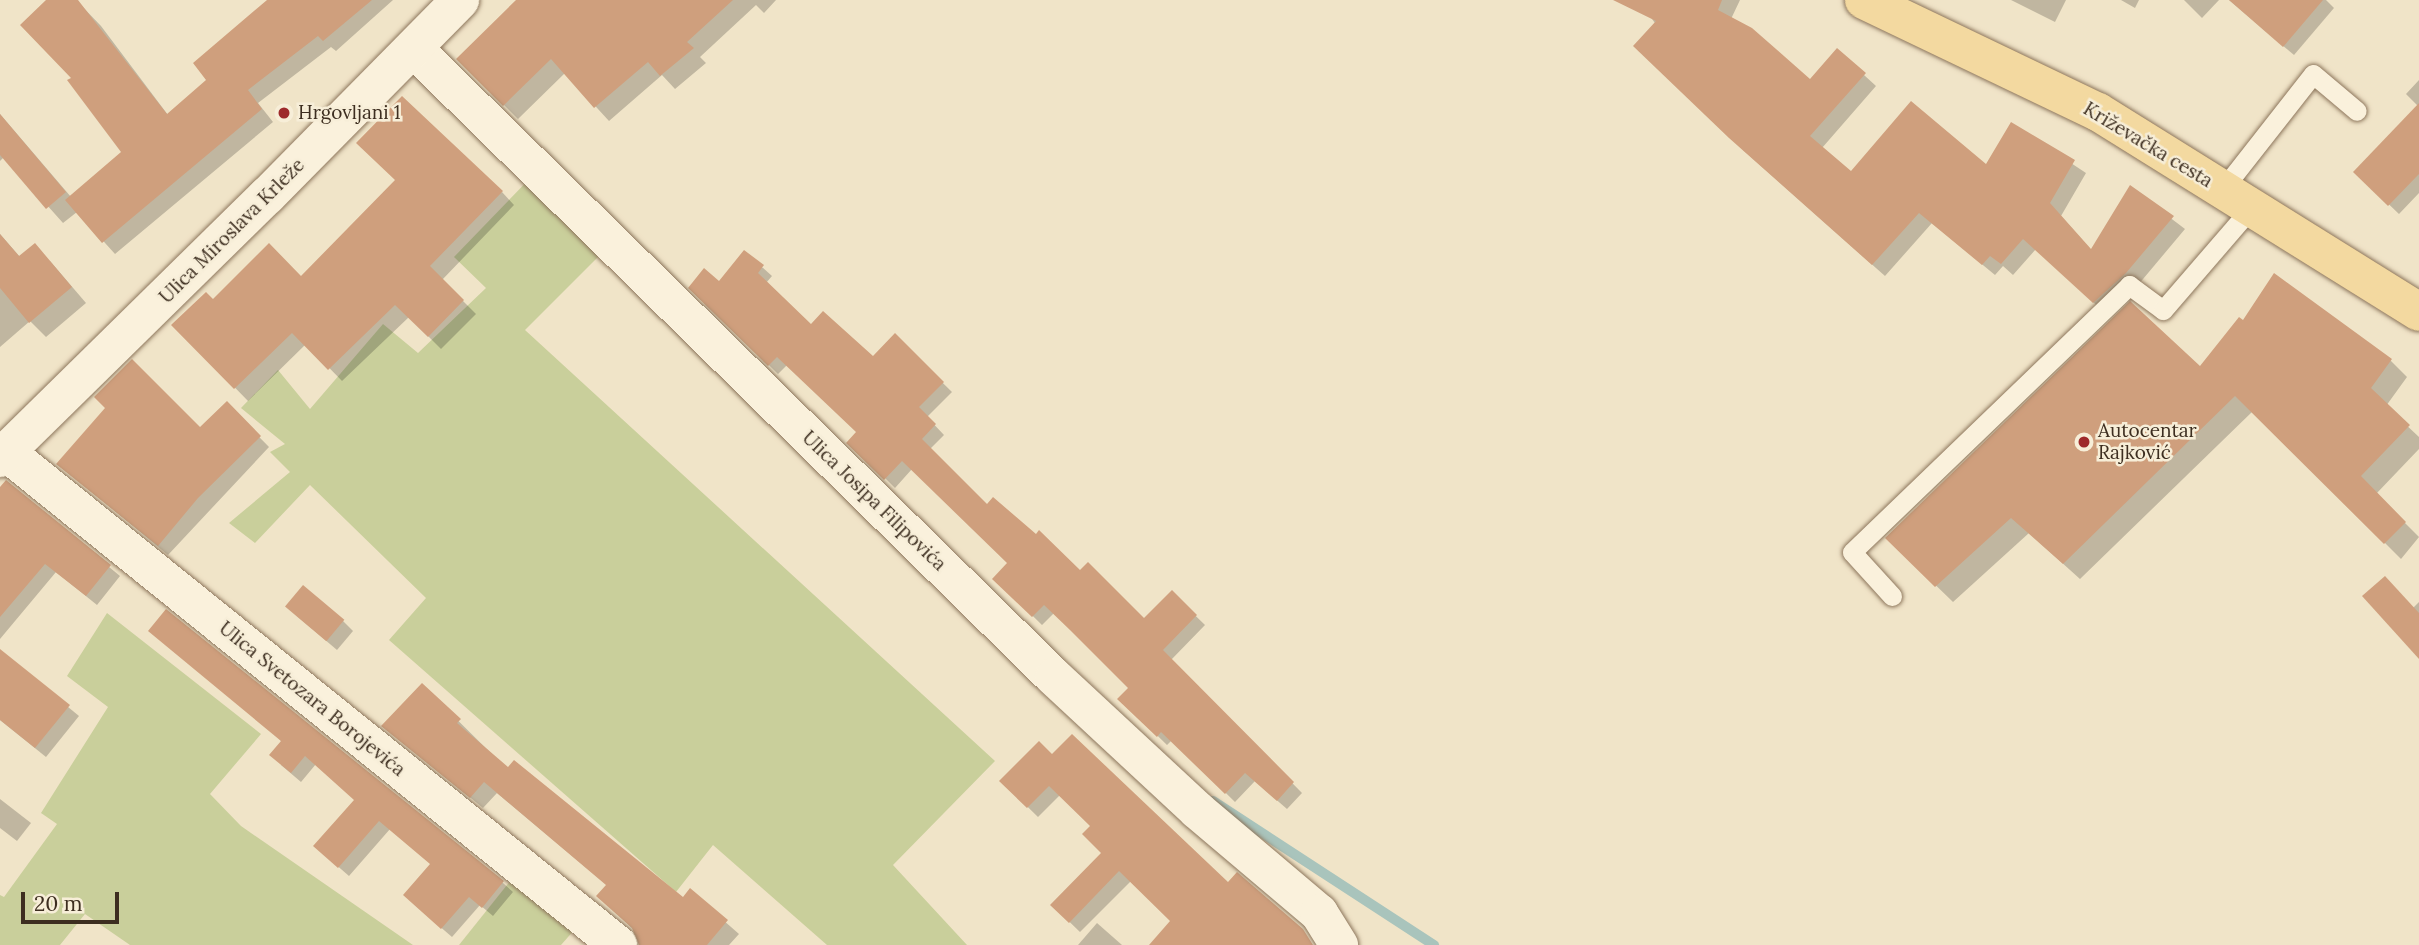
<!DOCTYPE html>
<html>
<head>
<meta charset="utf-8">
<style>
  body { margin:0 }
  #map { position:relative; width:2419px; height:945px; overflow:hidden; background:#f0e4c8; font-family:Lora,serif }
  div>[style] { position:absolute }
  .green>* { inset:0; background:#c9cf9b }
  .shadow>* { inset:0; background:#0003 }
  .stream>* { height:10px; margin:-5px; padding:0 5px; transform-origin:5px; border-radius:5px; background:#a9c4bc }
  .building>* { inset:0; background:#cf9f7d; transform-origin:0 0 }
  .roads { filter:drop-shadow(0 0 2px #8d765c) drop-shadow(0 0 2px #8d765c) }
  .lane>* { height:19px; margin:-9.5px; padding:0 9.5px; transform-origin:9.5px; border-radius:9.5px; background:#faf1dc }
  .street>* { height:38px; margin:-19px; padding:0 19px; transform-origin:19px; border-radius:19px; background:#faf1dc }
  .secondary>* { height:38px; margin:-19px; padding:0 19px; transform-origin:19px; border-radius:19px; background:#faf1dc }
  .primary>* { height:38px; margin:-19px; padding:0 19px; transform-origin:19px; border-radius:19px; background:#f3d9a0 }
  .dots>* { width:19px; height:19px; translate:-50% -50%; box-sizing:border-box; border:4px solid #f7eed8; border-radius:50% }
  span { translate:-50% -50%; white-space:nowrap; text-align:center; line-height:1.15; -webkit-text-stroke:5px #f7eed8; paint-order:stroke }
  .poi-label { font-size:19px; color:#3d2e20 }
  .left { translate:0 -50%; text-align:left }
  .street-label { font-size:19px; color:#3d2e20 }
  .scale { position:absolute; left:21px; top:892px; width:98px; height:32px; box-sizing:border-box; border:4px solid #3d2e20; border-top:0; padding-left:9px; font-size:21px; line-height:24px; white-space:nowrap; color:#3d2e20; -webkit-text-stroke:5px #f7eed8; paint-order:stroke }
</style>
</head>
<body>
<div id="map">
  <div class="green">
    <div style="clip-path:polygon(538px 170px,611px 244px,525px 330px,995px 761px,893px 865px,967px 945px,827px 945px,713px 845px,676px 892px,389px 640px,426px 598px,310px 485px,255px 543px,229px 523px,290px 472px,270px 452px,285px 444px,241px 408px,278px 370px,310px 409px,383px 324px,418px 353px,486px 288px,454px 257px)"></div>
    <div style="clip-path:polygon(107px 613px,261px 734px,210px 794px,241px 826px,413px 945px,130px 945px,85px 914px,60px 945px,0 945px,0 895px,4px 897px,57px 824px,41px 813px,108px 707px,67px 676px)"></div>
    <div style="clip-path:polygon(511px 880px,576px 928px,561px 945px,459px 945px)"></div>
  </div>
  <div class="shadow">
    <div style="clip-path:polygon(49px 0,76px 0,101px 26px,168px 115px,209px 80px,271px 0,393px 0,336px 51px,331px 47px,258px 103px,273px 122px,115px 254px,77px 212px,63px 223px,4px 157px,0 161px,0 114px,71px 197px,123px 152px,73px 78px)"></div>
    <div style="clip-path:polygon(517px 0,776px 0,764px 13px,756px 5px,700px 57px,706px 63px,675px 89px,662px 75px,609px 121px,565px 73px,518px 119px,458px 59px)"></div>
    <div style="clip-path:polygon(1657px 0,1740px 0,1731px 19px,1810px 82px,1864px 75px,1876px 86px,1822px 148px,1851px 174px,1986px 167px,2012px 124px,2086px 173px,2061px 216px,2092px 251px,2131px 188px,2185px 229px,2138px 285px,2106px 314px,2036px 249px,2013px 275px,2003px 266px,1995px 275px,1932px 223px,1885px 276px,1743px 150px,1650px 16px)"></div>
    <div style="clip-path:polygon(2011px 0,2066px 0,2055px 22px)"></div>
    <div style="clip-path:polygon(2121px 0,2139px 0,2135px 8px)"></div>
    <div style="clip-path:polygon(2184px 0,2219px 0,2202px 18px)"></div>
    <div style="clip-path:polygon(2229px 0,2326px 0,2334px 8px,2294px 55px)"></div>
    <div style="clip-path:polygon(2419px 80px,2419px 193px,2399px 214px,2355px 172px,2418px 106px,2406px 94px)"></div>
    <div style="clip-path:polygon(502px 192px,514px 205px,442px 280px,476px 314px,441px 349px,409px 317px,342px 381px,306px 344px,248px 401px,174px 325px,213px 301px,301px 278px)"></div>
    <div style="clip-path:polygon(0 234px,20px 257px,50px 261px,86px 303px,46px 337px,30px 321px,0 347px)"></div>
    <div style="clip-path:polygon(745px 252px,772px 276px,766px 283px,811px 326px,873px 358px,895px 336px,952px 392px,927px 417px,944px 435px,930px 449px,987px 506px,1144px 620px,1172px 593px,1205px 625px,1171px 660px,1302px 793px,1287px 809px,1255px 781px,1235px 802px,1172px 740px,1167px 745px,1120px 699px,1130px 688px,1054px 613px,1042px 625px,995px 579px,1010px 563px,912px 469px,895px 488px,849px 442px,858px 433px,787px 365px,778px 374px,691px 288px,720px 283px)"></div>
    <div style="clip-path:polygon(2244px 322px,2390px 360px,2407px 377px,2386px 406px,2419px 437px,2419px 449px,2376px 494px,2419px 537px,2401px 559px,2253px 411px,2080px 579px,2029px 533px,1953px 602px,1887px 538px,2200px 369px)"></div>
    <div style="clip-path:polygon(227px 404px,269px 447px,168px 555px,58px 464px,200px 430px)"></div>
    <div style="clip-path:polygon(6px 482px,120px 576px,97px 605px,56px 572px,0 639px,0 490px)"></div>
    <div style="clip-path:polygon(2419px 602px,2419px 655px,2413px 608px)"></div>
    <div style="clip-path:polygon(166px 612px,503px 883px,513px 892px,493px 916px,480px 905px,452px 937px,415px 905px,432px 864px,390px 829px,349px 876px,326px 856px,356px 800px,316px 764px,301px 782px,281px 765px,282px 742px)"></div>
    <div style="clip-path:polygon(297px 616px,343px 621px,353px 631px,337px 650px)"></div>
    <div style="clip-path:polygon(0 651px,79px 716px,46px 757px,0 720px)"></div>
    <div style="clip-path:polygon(422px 685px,508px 770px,683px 900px,690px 891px,739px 934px,729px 945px,641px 945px,640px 936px,599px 896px,608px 886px,497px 793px,483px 808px,384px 726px)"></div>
    <div style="clip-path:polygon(1039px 743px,1212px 945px,1152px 945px,1173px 921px,1131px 881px,1080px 932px,1052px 905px,1103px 853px,1092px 826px,1060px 795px,1038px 817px,1001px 781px)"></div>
    <div style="clip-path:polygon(0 799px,31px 823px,17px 841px,0 828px)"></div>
    <div style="clip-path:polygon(1097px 923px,1122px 945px,1078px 945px)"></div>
  </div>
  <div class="stream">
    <div style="left:1213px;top:801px;width:264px;rotate:33.1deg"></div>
  </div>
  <div class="building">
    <div style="clip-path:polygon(46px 0,78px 0,167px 114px,206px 80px,193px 63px,267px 0,372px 0,323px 41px,318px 36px,248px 90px,262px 109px,102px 243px,65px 200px,121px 152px,67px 80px,71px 78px,20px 25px)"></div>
    <div style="clip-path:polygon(516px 0,733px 0,687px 42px,694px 48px,660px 76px,648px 62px,594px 108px,551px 59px,503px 106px,456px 59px)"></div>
    <div style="clip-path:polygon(1613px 0,1722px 0,1718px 10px,1752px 28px,1810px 79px,1837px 48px,1866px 73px,1810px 136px,1851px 171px,1911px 101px,1986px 164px,2011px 122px,2075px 160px,2050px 203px,2091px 249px,2130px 185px,2174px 216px,2126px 273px,2093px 303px,2023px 239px,2001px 264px,1990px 256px,1982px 265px,1919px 213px,1872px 265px,1729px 138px,1633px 46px,1656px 21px)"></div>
    <div style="clip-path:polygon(2229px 0,2323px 0,2283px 47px)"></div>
    <div style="clip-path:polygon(402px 96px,503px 191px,430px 266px,464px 300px,428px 337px,395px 305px,328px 370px,292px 333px,234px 389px,171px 325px,206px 292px,213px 299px,269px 243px,301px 276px,395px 180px,356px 143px)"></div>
    <div style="clip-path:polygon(2419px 103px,2419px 174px,2388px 206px,2353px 172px)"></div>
    <div style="clip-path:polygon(0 114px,66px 192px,46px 209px,0 155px)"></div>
    <div style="clip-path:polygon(0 234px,19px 256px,35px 243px,72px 287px,29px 323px,0 288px)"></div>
    <div style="clip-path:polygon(744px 250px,764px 265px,758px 273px,811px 324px,823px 311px,873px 356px,895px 333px,944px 382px,919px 407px,936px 424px,922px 439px,987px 504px,993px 497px,1036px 534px,1039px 530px,1080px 570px,1088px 562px,1144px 618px,1172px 590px,1197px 615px,1163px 650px,1294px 782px,1277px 801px,1245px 773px,1225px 794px,1161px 732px,1157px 737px,1117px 699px,1128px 688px,1070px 630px,1044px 605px,1032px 617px,992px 579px,1007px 563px,902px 461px,884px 480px,846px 443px,856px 432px,777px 357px,768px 366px,688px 288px,704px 268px,719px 281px)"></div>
    <div style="clip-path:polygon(2274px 273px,2392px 359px,2371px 388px,2410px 425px,2361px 476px,2406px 522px,2384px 544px,2235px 396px,2063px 564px,2011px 518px,1935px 587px,1885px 538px,2130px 301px,2200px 366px,2239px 317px,2243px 320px)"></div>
    <div style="clip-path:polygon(132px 359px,200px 427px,227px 401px,261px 436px,198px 498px,158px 546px,56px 464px,105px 408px,94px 397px)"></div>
    <div style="clip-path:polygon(6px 480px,111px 565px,86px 596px,45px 564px,0 617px,0 487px)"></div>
    <div style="clip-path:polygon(2385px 576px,2419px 613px,2419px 659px,2362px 596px)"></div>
    <div style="left:303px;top:585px;width:54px;height:28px;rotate:40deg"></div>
    <div style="clip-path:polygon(166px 609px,504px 881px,482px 908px,469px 897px,441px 929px,403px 895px,430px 864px,379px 821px,338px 868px,313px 846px,354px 800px,305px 756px,291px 773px,269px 755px,281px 741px,148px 631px)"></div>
    <div style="clip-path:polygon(0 649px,70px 705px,35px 748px,0 720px)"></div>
    <div style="clip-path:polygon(422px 683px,461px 719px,457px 723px,508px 767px,514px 760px,683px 897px,690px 888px,728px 920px,707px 945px,639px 945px,632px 928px,596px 896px,606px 885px,484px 782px,470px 798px,381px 726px)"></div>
    <div style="clip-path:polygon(1072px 734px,1228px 882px,1237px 872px,1303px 929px,1313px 945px,1149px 945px,1170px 921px,1119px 871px,1069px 923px,1050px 905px,1101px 853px,1082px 834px,1090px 826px,1049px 786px,1027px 808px,999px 781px,1039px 741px,1052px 754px)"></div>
  </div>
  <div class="roads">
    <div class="lane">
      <div style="left:2222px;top:190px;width:147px;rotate:-51.9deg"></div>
      <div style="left:2313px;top:74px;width:57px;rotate:40.1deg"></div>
      <div style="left:1892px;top:596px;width:59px;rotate:-132.3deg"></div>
      <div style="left:1852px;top:552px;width:385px;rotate:-43.9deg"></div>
      <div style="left:2129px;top:285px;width:42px;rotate:36.3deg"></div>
      <div style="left:2163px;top:310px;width:135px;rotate:-49.2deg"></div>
    </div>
    <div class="street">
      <div style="left:414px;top:49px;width:897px;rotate:44.46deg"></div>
      <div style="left:1054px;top:677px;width:195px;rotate:42.9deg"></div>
      <div style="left:1197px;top:810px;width:160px;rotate:40.2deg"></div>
      <div style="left:1319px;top:913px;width:38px;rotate:58deg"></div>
      <div style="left:6px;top:452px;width:786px;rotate:38.85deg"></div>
    </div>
    <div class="secondary">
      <div style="left:0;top:458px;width:374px;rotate:-44.5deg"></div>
      <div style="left:267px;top:196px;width:275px;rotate:-45.4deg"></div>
    </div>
    <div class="primary">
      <div style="left:1864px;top:0;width:259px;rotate:25.6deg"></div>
      <div style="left:2098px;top:112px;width:378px;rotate:31.9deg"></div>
    </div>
  </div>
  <div class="dots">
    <div style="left:284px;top:113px;background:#9e2a2b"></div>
    <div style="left:2084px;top:442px;background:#9e2a2b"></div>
  </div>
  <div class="poi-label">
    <span class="left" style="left:298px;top:113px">Hrgovljani 1</span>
    <span class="left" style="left:2098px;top:442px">Autocentar<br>Rajković</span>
  </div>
  <div class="street-label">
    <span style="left:2148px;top:145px;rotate:31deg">Križevačka cesta</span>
    <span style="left:232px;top:231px;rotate:-45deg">Ulica Miroslava Krleže</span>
    <span style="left:874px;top:501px;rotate:44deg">Ulica Josipa Filipovića</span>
    <span style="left:312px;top:699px;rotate:39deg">Ulica Svetozara Borojevića</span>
  </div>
  <div class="scale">20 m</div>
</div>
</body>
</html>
